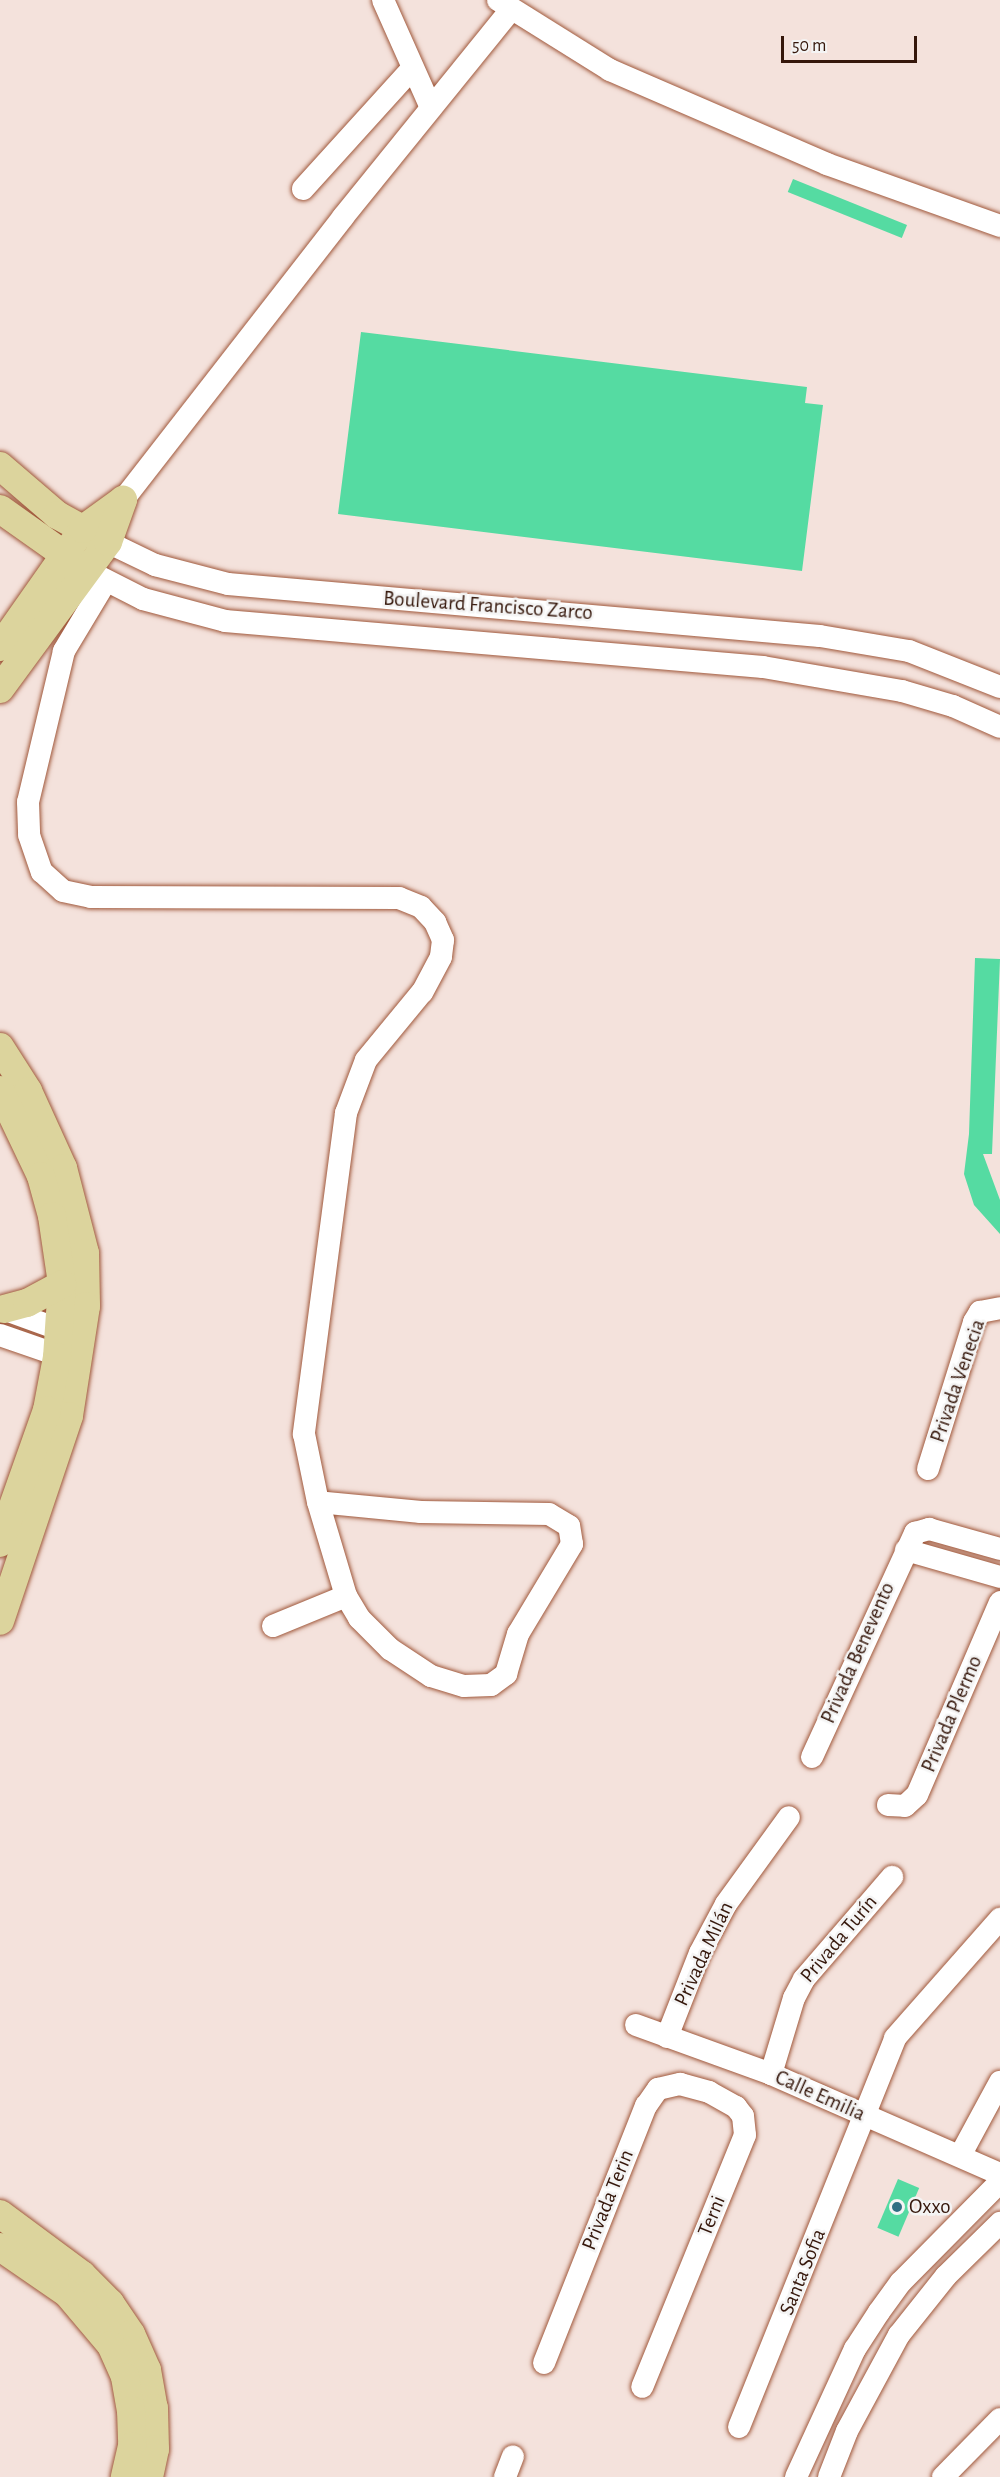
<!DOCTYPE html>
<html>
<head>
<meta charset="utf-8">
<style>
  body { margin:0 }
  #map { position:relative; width:1000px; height:2477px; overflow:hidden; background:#f4e2dc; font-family:"Alegreya Sans",sans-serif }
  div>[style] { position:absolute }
  .building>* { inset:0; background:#55dba2; transform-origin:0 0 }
  .roads { filter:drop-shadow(0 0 2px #a0583b) drop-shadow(0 0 2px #a0583b) }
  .minor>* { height:22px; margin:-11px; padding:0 11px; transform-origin:11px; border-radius:11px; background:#fff }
  .major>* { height:28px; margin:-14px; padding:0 14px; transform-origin:14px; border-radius:14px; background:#dcd49d }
  .dots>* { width:16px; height:16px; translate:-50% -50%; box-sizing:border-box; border:3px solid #f4f4f4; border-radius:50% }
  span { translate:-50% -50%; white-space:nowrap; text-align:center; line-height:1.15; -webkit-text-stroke:5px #f4f4f4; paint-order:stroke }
  .street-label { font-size:21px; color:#35170b }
  .poi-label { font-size:21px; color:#35170b }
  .left { translate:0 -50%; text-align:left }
  .scale { position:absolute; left:781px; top:36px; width:136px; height:27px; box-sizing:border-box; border:3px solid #35170b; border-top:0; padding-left:8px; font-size:18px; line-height:21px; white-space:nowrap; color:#35170b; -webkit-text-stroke:4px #f4f4f4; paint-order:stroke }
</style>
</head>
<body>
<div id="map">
  <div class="building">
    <div style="left:793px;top:179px;width:123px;height:14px;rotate:22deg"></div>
    <div style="clip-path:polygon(361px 332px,807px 387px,805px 403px,823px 405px,802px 571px,338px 514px)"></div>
    <div style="clip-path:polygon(975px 958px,1000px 959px,992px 1154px,983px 1154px,1000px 1200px,1000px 1234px,974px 1205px,964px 1174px,969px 1134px)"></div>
    <div style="left:898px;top:2179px;width:23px;height:53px;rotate:23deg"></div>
  </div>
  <div class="roads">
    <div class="minor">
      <div style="left:383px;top:0;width:118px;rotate:66deg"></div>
      <div style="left:498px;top:0;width:132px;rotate:32deg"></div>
      <div style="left:610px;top:70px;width:236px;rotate:23.4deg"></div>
      <div style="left:827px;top:164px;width:184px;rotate:19.7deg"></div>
      <div style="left:303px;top:189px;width:161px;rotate:-47.8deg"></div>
      <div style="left:123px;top:500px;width:358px;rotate:-52.1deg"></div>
      <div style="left:343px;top:217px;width:265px;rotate:-51deg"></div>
      <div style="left:95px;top:536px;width:67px;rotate:25.8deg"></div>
      <div style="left:155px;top:565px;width:75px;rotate:14.6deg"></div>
      <div style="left:228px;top:584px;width:594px;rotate:5.02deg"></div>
      <div style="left:820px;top:636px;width:90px;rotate:9.6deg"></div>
      <div style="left:909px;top:651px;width:98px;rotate:21.6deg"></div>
      <div style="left:92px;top:573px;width:57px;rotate:27deg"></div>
      <div style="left:143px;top:599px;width:85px;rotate:15deg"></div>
      <div style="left:225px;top:621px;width:540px;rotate:4.89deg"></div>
      <div style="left:763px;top:667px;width:141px;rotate:9.8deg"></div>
      <div style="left:902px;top:691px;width:53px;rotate:16.4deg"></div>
      <div style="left:953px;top:706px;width:51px;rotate:24.1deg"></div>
      <div style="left:106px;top:581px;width:82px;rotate:121deg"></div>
      <div style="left:64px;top:651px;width:155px;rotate:103.4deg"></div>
      <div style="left:28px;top:802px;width:33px;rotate:88deg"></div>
      <div style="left:29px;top:835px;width:39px;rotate:71deg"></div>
      <div style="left:42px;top:872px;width:28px;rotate:42deg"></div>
      <div style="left:63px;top:891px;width:29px;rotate:12deg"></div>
      <div style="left:91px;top:897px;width:308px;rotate:0.2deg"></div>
      <div style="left:399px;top:898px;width:24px;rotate:22deg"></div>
      <div style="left:421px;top:907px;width:21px;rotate:47deg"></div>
      <div style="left:435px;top:922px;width:20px;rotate:66deg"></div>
      <div style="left:443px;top:940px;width:17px;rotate:97deg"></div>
      <div style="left:441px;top:957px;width:40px;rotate:118deg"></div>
      <div style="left:422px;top:992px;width:88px;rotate:129.5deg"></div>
      <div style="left:366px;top:1060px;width:57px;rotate:110.7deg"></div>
      <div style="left:346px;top:1113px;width:324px;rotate:97.5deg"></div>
      <div style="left:304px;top:1434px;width:69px;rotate:78.4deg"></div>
      <div style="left:318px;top:1502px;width:98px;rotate:73.4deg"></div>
      <div style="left:346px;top:1596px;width:26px;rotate:59deg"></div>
      <div style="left:359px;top:1618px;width:44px;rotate:45deg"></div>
      <div style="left:390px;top:1649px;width:49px;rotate:33.4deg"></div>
      <div style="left:431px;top:1676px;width:34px;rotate:17deg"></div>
      <div style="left:464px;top:1686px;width:27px;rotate:-2deg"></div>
      <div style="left:491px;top:1685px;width:19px;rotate:-36deg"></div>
      <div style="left:506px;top:1674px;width:42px;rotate:-73.3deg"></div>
      <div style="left:518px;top:1634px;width:105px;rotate:-59deg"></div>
      <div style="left:572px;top:1544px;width:18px;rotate:-99deg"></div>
      <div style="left:569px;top:1526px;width:23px;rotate:-149deg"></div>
      <div style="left:549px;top:1514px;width:128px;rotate:-179.1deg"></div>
      <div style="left:421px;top:1512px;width:103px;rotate:-174.5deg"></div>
      <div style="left:0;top:1308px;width:77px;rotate:19.9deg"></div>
      <div style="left:0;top:1335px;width:76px;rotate:19.1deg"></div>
      <div style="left:928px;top:1469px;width:154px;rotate:-72.6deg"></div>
      <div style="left:974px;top:1322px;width:12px;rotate:-59deg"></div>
      <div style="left:980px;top:1312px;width:20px;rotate:-11deg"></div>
      <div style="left:906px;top:1550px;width:98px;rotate:16deg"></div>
      <div style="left:273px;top:1626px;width:79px;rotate:-22.3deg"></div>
      <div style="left:812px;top:1757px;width:247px;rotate:-65.3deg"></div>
      <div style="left:915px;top:1533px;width:15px;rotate:-16deg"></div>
      <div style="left:929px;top:1529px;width:74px;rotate:15.7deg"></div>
      <div style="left:888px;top:1805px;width:17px;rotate:3deg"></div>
      <div style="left:905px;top:1806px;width:16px;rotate:-43deg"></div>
      <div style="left:917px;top:1795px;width:210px;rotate:-66.7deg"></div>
      <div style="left:636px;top:2025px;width:144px;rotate:19.9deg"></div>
      <div style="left:771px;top:2074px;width:250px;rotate:23.6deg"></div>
      <div style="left:667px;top:2037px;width:90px;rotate:-68.6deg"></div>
      <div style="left:700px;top:1953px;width:55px;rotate:-62deg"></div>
      <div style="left:726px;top:1904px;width:107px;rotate:-54.1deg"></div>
      <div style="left:771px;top:2074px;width:79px;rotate:-73.2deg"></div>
      <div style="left:794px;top:1998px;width:21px;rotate:-62deg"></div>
      <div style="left:804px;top:1979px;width:135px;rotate:-49.2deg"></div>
      <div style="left:961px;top:2154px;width:82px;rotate:-61.6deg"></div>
      <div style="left:544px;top:2363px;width:277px;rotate:-68.4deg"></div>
      <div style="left:646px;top:2106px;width:21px;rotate:-55deg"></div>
      <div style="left:658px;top:2089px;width:23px;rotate:-13deg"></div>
      <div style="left:680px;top:2084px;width:30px;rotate:15deg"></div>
      <div style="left:709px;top:2092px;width:31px;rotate:29deg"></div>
      <div style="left:736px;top:2107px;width:11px;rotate:52deg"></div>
      <div style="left:743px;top:2116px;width:19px;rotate:84deg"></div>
      <div style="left:745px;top:2135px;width:272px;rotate:112.2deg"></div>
      <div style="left:739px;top:2427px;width:419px;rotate:-68.1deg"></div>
      <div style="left:895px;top:2038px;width:159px;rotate:-48.6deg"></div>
      <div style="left:505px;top:2477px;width:22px;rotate:-69deg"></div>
      <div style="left:796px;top:2477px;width:141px;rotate:-65.3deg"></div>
      <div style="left:855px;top:2349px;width:44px;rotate:-57deg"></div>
      <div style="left:879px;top:2312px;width:37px;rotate:-54deg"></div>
      <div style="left:901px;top:2282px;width:141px;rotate:-45.3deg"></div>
      <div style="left:829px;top:2477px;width:49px;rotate:-68.6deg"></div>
      <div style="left:847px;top:2431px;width:109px;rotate:-61.6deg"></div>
      <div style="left:899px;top:2335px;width:75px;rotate:-51.5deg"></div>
      <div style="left:946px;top:2276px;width:76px;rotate:-44.5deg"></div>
      <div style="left:943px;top:2477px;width:81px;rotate:-45.5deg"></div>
    </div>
    <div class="major">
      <div style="left:0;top:466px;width:75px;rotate:40.7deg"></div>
      <div style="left:57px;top:515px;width:43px;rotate:28.9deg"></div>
      <div style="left:0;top:509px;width:97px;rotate:35.3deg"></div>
      <div style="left:0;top:647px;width:144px;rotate:-54.9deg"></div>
      <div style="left:83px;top:529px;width:49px;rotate:-35.9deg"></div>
      <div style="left:0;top:689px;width:182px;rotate:-53.7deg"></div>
      <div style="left:108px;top:542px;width:45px;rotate:-70.3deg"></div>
      <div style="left:0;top:1047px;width:52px;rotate:57.5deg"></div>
      <div style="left:28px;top:1091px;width:85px;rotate:65.6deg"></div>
      <div style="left:63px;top:1168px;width:88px;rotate:75.5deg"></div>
      <div style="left:85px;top:1253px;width:53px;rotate:88.9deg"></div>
      <div style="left:86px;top:1306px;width:111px;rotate:98.8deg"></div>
      <div style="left:69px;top:1416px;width:216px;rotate:108.6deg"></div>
      <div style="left:0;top:1090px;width:95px;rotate:64.5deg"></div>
      <div style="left:41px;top:1176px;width:41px;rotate:74.6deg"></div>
      <div style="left:52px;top:1216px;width:69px;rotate:81.6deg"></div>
      <div style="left:62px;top:1284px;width:73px;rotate:93.9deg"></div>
      <div style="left:57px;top:1357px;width:54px;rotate:100.7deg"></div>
      <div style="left:47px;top:1410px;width:141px;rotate:109.5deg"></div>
      <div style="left:4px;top:1309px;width:24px;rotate:-15deg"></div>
      <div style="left:27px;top:1303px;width:40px;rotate:-28deg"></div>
      <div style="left:0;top:2214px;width:102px;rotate:36.6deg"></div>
      <div style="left:82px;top:2275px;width:40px;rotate:45deg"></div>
      <div style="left:110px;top:2303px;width:37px;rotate:56deg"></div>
      <div style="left:131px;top:2334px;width:39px;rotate:66deg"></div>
      <div style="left:147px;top:2370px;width:39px;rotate:80deg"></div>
      <div style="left:154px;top:2408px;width:41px;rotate:88.6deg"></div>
      <div style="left:155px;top:2449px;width:29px;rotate:102deg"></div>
      <div style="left:0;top:2247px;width:81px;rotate:34.5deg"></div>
      <div style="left:67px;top:2293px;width:68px;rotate:49.8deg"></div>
      <div style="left:111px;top:2345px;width:35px;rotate:66deg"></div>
      <div style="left:125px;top:2377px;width:34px;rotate:80deg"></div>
      <div style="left:131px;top:2410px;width:36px;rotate:88deg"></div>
      <div style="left:132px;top:2446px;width:32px;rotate:103deg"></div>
    </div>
  </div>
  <div class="dots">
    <div style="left:897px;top:2207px;background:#2f6e83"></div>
  </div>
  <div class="street-label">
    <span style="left:488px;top:606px;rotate:4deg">Boulevard Francisco Zarco</span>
    <span style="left:958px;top:1381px;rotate:-71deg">Privada Venecia</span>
    <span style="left:858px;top:1653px;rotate:-66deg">Privada Benevento</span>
    <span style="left:952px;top:1714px;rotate:-67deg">Privada Plermo</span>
    <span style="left:839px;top:1939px;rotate:-50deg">Privada Turín</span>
    <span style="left:704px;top:1954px;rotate:-65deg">Privada Milán</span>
    <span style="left:820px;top:2096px;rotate:24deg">Calle Emilia</span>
    <span style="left:608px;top:2200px;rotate:-68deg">Privada Terin</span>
    <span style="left:712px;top:2216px;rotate:-68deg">Terni</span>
    <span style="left:803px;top:2272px;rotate:-68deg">Santa Sofia</span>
  </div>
  <div class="poi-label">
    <span class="left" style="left:909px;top:2207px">Oxxo</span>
  </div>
  <div class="scale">50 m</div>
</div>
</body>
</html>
